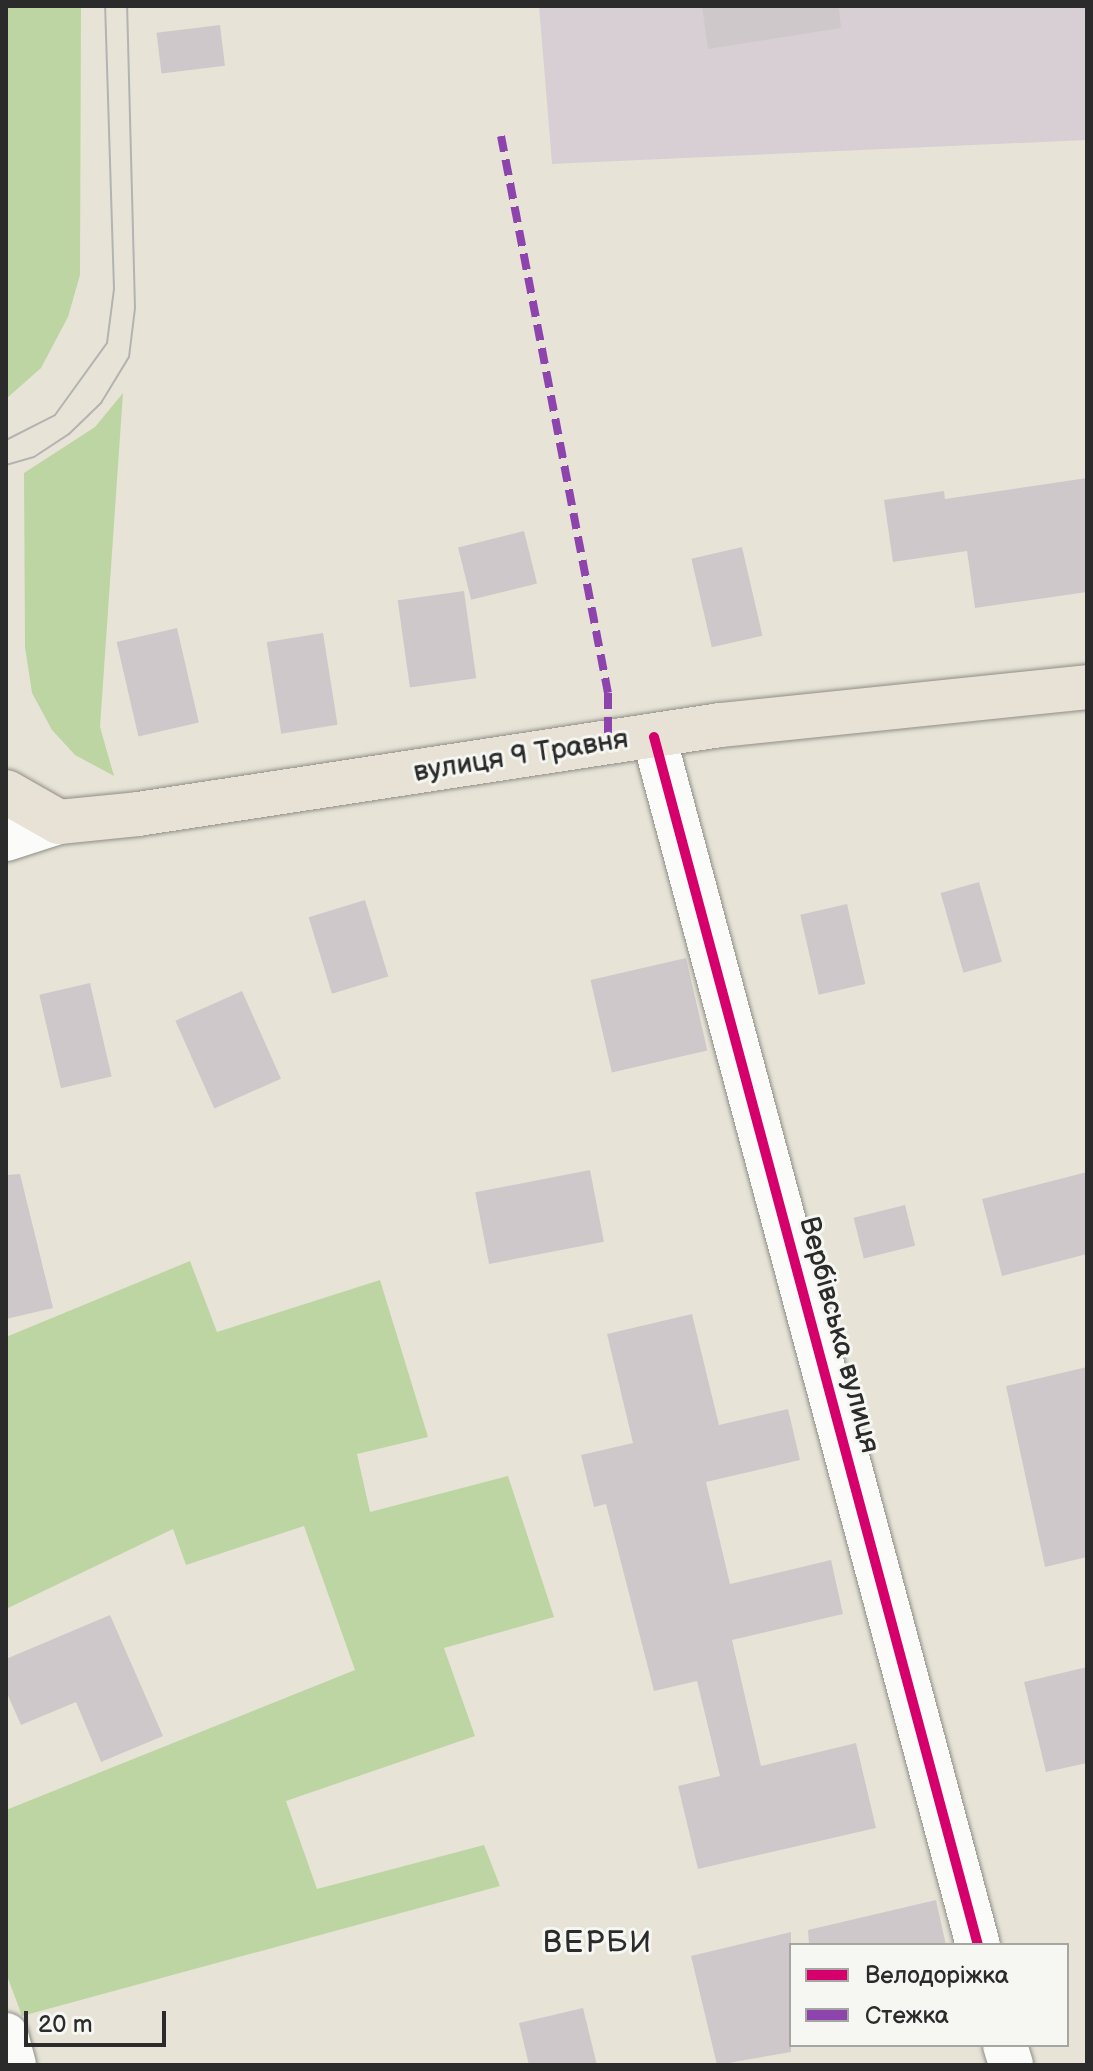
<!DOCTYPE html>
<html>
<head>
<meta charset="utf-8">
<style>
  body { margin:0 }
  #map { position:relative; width:1093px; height:2071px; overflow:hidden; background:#e7e4d7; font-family:"Balsamiq Sans",sans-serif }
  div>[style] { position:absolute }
  .industrial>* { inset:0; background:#d8cfd5 }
  .green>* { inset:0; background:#bdd5a3 }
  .building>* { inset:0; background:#cfc8cb; transform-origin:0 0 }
  .roads { filter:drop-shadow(0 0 2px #8f8d87) drop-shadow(0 0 2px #8f8d87) }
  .minor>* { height:44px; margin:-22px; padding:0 22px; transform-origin:22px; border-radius:22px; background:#fbfbf9 }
  .major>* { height:44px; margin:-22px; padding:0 22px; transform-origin:22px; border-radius:22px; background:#e8e1d5 }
  .tram>* { height:2px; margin:-1px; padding:0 1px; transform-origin:1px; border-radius:1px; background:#b3b3b1 }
  .quiet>* { height:8px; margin-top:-4px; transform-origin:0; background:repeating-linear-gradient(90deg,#8e44ad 0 16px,transparent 0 24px) }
  .cycleway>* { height:10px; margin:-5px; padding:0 5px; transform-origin:5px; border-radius:5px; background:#d6006c }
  span { translate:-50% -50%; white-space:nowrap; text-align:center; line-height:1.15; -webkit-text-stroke:6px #f6f6f2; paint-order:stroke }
  .street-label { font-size:28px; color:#2b2b2b }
  .neighbourhood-label { font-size:30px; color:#2b2b2b; letter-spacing:2px }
  .frame { position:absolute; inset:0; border:8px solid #2b2b2b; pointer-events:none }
  .legend { position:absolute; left:789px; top:1943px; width:280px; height:104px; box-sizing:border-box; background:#f6f6f2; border:2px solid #a5a5a2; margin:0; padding:10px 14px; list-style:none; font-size:24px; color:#2b2b2b }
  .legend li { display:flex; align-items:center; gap:16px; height:40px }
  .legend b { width:40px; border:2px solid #a5a5a2 }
  .scale { position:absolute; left:24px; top:2011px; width:142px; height:36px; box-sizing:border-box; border:4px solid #2b2b2b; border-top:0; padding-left:10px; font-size:24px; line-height:28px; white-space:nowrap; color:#2b2b2b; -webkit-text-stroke:6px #f6f6f2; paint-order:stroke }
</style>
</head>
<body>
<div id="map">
  <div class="industrial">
    <div style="clip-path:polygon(539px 6px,1087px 6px,1087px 140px,552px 164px)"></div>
  </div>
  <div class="green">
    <div style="clip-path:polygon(6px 6px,81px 6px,80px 275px,68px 317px,41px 368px,6px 399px)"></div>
    <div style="clip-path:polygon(123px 393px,100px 727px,114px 776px,75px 755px,52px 730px,32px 693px,25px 647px,24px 473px,95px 427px)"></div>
    <div style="clip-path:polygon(190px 1261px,217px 1332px,380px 1280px,428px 1437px,357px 1454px,370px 1512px,508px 1476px,554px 1617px,444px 1648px,475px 1736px,286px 1801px,317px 1889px,484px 1845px,500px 1886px,22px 2016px,6px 1973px,6px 1810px,355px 1670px,304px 1526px,186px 1565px,173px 1529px,6px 1609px,6px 1337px)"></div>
  </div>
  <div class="building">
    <div style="clip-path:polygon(702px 6px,839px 6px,841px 28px,708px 49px)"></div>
    <div style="left:220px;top:25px;width:41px;height:64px;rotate:83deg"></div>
    <div style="clip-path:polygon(1087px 478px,1087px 592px,975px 608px,967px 551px,893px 562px,884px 500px,944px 491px,945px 499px)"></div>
    <div style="left:524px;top:531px;width:54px;height:68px;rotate:76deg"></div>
    <div style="left:742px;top:547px;width:91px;height:52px;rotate:77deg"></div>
    <div style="left:464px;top:591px;width:88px;height:67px;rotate:82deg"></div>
    <div style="left:177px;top:628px;width:97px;height:62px;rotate:77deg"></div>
    <div style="left:323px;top:633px;width:93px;height:57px;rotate:81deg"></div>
    <div style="left:979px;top:882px;width:83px;height:40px;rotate:74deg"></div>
    <div style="left:365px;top:900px;width:80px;height:59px;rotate:73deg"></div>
    <div style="left:847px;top:904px;width:82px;height:48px;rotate:77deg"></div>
    <div style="left:686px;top:958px;width:95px;height:98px;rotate:77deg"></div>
    <div style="left:90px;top:983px;width:96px;height:52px;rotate:77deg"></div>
    <div style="left:242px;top:991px;width:96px;height:73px;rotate:66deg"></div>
    <div style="left:590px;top:1170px;width:73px;height:117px;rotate:79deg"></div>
    <div style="clip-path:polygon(1087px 1172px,1087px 1254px,1002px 1276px,982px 1199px)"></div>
    <div style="clip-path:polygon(20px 1174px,53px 1308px,6px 1319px,6px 1175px)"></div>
    <div style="left:905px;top:1205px;width:42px;height:53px;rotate:76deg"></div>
    <div style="clip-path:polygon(692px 1314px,719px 1425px,788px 1409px,800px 1460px,706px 1482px,730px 1584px,831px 1560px,843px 1614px,732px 1640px,761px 1766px,856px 1743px,876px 1828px,698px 1869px,678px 1786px,720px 1776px,697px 1681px,654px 1691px,606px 1504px,594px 1507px,581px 1455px,633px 1443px,607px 1334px)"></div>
    <div style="clip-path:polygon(1087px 1367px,1087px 1557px,1045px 1567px,1006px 1386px)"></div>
    <div style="clip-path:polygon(110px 1615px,163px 1736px,101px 1762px,76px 1702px,21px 1725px,6px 1691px,6px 1659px)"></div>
    <div style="clip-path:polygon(1087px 1667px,1087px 1763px,1046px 1772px,1024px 1682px)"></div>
    <div style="clip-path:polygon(936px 1900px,946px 1945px,809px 1945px,808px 1930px)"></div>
    <div style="clip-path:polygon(791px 1932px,791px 2052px,717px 2065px,691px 1956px)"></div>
    <div style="clip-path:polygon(583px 2008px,597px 2065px,529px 2065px,519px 2023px)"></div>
  </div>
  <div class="roads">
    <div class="minor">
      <div style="left:654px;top:737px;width:1251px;rotate:74.99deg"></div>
      <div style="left:6px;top:839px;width:56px;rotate:-17.8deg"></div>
      <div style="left:6px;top:2035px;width:31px;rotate:75deg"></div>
      <div style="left:1005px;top:2045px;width:21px;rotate:73deg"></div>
    </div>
    <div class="major">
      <div style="left:6px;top:792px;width:61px;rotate:29.5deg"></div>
      <div style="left:59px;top:822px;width:79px;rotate:-5.8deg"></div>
      <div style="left:138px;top:814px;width:589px;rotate:-8.69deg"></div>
      <div style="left:720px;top:725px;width:369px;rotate:-5.9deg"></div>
    </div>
  </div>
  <div class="tram">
    <div style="left:6px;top:440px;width:55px;rotate:-27deg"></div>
    <div style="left:55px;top:415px;width:89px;rotate:-54.2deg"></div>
    <div style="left:107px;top:343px;width:54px;rotate:-82.6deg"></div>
    <div style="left:114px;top:289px;width:283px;rotate:-91.8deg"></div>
    <div style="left:6px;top:465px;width:29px;rotate:-16deg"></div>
    <div style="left:34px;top:457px;width:42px;rotate:-33.3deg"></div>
    <div style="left:69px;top:434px;width:45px;rotate:-44.1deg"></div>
    <div style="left:101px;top:403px;width:54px;rotate:-58.7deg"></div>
    <div style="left:129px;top:357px;width:49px;rotate:-83deg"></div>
    <div style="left:135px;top:308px;width:302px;rotate:-91.5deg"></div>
  </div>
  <div class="quiet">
    <div style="left:501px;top:136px;width:567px;rotate:79.13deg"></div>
    <div style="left:608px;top:693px;width:50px;rotate:90deg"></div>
  </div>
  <div class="cycleway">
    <div style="left:654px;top:737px;width:1251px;rotate:74.99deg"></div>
  </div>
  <div class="street-label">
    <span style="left:521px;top:756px;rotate:-9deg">вулиця 9 Травня</span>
    <span style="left:839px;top:1335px;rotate:75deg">Вербівська вулиця</span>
  </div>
  <div class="neighbourhood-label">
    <span style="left:598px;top:1943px">ВЕРБИ</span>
  </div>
  <div class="frame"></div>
  <ul class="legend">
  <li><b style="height:10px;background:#d6006c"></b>Велодоріжка</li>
  <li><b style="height:10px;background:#8e44ad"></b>Стежка</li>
  </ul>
  <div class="scale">20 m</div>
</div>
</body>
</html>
